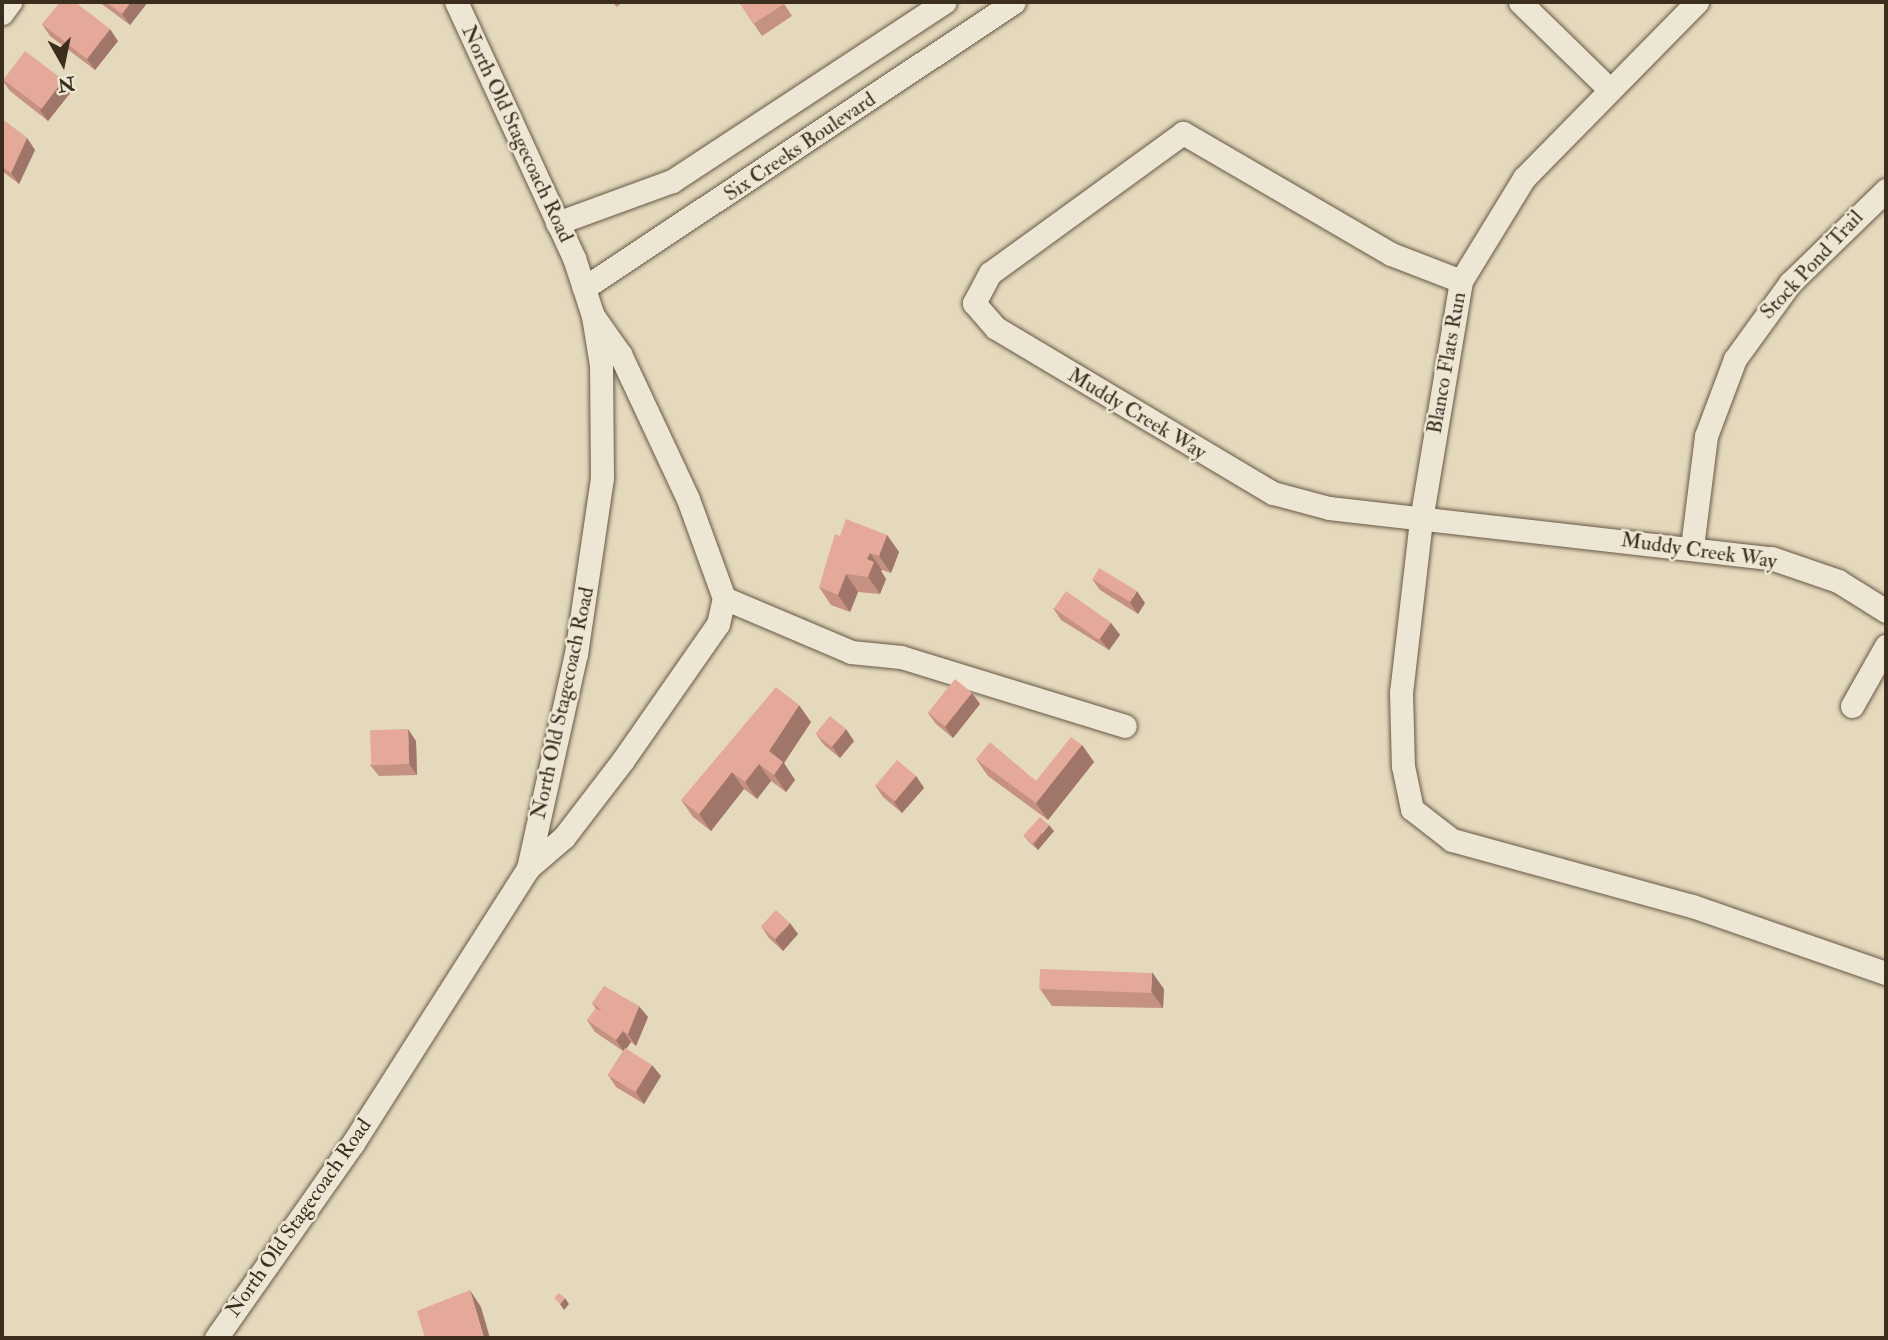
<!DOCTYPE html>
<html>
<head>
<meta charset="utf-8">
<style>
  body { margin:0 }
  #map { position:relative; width:1888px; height:1340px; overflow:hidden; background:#e5d9bd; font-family:"IM FELL Double Pica",serif }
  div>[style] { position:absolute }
  .roads { filter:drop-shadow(0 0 2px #665946) drop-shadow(0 0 2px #665946) }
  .minor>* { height:23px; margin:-11.5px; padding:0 11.5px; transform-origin:11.5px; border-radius:11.5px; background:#eee6d4 }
  .wall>* { inset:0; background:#c49183 }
  .shaded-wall>* { inset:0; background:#a0766a }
  .building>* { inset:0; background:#e4a998; transform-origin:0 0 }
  span { translate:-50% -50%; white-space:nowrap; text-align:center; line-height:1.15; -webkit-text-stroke:5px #eee6d4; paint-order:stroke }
  .street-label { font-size:21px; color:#3b2e1e }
  .frame { position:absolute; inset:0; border:4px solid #3b2e1e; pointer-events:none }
  .north { position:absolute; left:28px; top:28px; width:70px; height:70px; -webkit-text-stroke:5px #eee6d4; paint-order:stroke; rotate:171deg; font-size:19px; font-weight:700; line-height:28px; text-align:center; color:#3b2e1e }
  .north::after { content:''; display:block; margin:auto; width:24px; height:32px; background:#3b2e1e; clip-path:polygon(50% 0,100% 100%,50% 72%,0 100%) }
</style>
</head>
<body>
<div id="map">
  <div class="roads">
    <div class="minor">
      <div style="left:1520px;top:2px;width:122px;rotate:44.3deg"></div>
      <div style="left:1697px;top:2px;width:247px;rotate:134.5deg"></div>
      <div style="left:1524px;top:178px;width:121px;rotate:121.5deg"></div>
      <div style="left:1461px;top:281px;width:242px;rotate:99.5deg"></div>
      <div style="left:1421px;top:520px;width:173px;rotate:96.6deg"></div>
      <div style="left:1401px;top:692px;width:74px;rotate:88.5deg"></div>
      <div style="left:1403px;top:766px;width:44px;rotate:78.2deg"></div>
      <div style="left:1412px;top:809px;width:51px;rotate:37.8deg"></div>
      <div style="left:1452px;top:840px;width:249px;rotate:15.4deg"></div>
      <div style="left:1692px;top:906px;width:205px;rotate:19.1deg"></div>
      <div style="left:2px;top:13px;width:14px;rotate:-54deg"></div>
      <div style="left:557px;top:223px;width:122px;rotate:-20.1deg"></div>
      <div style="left:672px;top:181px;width:326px;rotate:-33.3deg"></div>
      <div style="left:1461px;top:281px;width:75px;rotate:-158.9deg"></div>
      <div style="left:1391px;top:254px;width:241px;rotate:-149.8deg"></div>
      <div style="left:1183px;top:133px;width:238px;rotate:144deg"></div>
      <div style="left:990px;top:273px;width:34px;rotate:118deg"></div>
      <div style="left:974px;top:303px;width:33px;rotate:49deg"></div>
      <div style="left:996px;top:328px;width:322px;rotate:30.8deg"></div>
      <div style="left:1273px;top:493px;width:58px;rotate:15deg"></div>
      <div style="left:1329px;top:508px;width:445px;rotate:6.5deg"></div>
      <div style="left:1771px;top:558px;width:71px;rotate:18.9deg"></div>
      <div style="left:1838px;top:581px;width:57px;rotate:32deg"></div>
      <div style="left:584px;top:288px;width:516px;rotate:-33.63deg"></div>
      <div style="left:1692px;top:547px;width:112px;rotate:-82.8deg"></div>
      <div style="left:1706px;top:436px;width:82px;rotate:-69.4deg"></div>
      <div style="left:1735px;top:359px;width:94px;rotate:-54.1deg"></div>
      <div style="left:1790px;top:283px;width:134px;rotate:-44.1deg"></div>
      <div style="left:724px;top:598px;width:138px;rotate:23deg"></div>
      <div style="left:851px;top:652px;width:50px;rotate:5.7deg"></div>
      <div style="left:901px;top:657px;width:234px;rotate:17.1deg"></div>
      <div style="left:1852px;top:706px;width:69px;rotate:-60.5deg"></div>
      <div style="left:528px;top:868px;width:48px;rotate:-40.7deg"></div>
      <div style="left:564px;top:837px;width:97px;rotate:-52.5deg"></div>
      <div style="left:623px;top:760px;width:166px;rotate:-55.1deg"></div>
      <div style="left:718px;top:624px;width:27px;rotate:-77deg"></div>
      <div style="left:724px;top:598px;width:105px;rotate:-110deg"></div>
      <div style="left:688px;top:499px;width:160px;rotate:-115.1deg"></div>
      <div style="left:620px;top:354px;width:42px;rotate:-125.2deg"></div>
      <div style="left:216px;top:1338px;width:238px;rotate:-54.9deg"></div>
      <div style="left:353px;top:1143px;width:326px;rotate:-57.5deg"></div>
      <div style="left:528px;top:868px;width:219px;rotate:-77.4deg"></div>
      <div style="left:576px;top:654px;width:178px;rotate:-81.6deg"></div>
      <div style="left:602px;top:478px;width:113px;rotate:-90.5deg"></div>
      <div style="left:601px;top:365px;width:50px;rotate:-99.3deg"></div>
      <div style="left:593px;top:316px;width:61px;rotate:-108.1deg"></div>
      <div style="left:574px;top:258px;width:282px;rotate:-114.7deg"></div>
    </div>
  </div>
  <div class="wall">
    <div style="clip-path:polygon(99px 2px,148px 2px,130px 25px)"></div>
    <div style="clip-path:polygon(612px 2px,623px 2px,617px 7px)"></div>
    <div style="clip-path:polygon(739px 2px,783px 2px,792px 16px,762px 36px)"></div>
    <div style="clip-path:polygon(42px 24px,118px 41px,95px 70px,50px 36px)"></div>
    <div style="clip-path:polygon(2px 80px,71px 92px,48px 121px,10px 91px)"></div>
    <div style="clip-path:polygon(2px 119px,27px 138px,35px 150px,19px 184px,2px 171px)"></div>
    <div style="clip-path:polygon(887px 535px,899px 552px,891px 573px,882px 570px,881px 571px,886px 579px,880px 594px,858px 592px,850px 612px,831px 605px,819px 587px)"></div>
    <div style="clip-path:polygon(1092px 579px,1145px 603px,1138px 614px,1100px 590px)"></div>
    <div style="clip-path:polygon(1053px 608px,1111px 623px,1120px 635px,1109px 650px,1061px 620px)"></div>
    <div style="clip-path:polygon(972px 693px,980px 704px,953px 738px,936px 724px,928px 713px)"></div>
    <div style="clip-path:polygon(811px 722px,784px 763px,795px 780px,786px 792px,771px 781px,757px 799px,744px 789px,711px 831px,693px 817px,681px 800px)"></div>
    <div style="clip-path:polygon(816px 734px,854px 741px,840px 758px,824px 745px)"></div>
    <div style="clip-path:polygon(416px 741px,417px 775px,379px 776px,370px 765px)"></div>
    <div style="clip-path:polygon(1082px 745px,1094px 762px,1048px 820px,988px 776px,976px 759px,1036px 781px)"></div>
    <div style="clip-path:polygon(916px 776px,924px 788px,902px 813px,883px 797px,875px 785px)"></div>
    <div style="clip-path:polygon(1054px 831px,1038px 850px,1028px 841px,1024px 836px)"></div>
    <div style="clip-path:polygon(761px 926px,798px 934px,783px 951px,769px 938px)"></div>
    <div style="clip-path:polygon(1040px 989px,1164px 989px,1163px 1008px,1052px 1006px)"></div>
    <div style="clip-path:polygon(592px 1003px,648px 1017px,636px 1046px,631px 1042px,626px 1049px,661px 1076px,644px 1104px,616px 1087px,608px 1075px,623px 1051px,595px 1032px,587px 1020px,596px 1009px)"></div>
  </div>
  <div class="shaded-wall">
    <div style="clip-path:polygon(131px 2px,148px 2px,130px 25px,122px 14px)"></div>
    <div style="clip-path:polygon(110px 29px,118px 41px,95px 70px,87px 59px)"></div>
    <div style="clip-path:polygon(63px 80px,71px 92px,48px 121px,40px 110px)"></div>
    <div style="clip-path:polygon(27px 138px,35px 150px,19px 184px,11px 173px)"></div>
    <div style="clip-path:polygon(887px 535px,899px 552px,891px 573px,879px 556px)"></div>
    <div style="clip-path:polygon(870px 553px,882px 570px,881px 571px,886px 579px,880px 594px,868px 577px,867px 559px)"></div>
    <div style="clip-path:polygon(846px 574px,858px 592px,850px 612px,838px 595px)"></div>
    <div style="clip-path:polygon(1137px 591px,1145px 603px,1138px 614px,1130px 603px)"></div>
    <div style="clip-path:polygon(1111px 623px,1120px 635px,1109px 650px,1100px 639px)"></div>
    <div style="clip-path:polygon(972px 693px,980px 704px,953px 738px,945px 727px)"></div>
    <div style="clip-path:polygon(799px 705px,811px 722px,784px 763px,795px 780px,786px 792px,774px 775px,769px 751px)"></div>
    <div style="clip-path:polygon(408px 729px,416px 741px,417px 775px,409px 764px)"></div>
    <div style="clip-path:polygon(846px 729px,854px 741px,840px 758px,832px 746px)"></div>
    <div style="clip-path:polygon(1082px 745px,1094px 762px,1048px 820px,1036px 803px)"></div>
    <div style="clip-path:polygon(759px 764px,771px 781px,757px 799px,745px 782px)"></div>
    <div style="clip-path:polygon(732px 772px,744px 789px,711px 831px,699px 814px)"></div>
    <div style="clip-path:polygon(916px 776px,924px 788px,902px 813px,894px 802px)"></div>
    <div style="clip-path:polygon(1049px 825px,1054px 831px,1038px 850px,1034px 844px)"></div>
    <div style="clip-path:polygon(790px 923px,798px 934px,783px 951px,775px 940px)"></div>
    <div style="clip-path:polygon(1152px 972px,1164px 989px,1163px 1008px,1151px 991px)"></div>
    <div style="clip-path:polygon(639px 1006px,648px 1017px,636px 1046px,628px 1034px)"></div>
    <div style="clip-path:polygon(623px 1031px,631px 1042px,624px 1052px,616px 1040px)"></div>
    <div style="clip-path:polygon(652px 1065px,661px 1076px,644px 1104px,636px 1092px)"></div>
    <div style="clip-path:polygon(470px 1290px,481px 1307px,490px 1338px,484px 1338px)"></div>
    <div style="clip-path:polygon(565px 1298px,569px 1304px,564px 1310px,560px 1304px)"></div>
  </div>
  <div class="building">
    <div style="clip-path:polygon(60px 2px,75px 2px,110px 29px,87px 59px,42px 24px)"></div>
    <div style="clip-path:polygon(106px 2px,131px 2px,122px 14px)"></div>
    <div style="clip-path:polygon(739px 2px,782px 2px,784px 4px,753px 24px)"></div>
    <div style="left:25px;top:51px;width:48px;height:36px;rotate:37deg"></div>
    <div style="clip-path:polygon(2px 119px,27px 138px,11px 173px,2px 166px)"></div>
    <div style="clip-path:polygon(846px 519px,887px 535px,879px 556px,870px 553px,867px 559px,874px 562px,868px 577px,846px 574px,838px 595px,819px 587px,835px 534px,840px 536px)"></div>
    <div style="left:1099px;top:568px;width:44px;height:13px;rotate:31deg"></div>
    <div style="left:1066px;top:591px;width:55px;height:21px;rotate:35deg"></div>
    <div style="left:955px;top:679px;width:22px;height:43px;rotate:39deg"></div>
    <div style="clip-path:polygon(776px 687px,799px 705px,769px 751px,783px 762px,774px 775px,759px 764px,745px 782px,732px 772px,699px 814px,681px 800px)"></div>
    <div style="left:830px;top:716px;width:21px;height:23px;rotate:39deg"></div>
    <div style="left:408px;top:729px;width:35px;height:38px;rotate:88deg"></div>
    <div style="clip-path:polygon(1071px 737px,1082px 745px,1036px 803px,976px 759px,990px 742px,1036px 781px)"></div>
    <div style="left:897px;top:760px;width:25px;height:33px;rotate:40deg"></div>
    <div style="left:1040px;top:817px;width:12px;height:25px;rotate:42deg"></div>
    <div style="left:776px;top:910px;width:19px;height:22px;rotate:43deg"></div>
    <div style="left:1040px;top:969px;width:112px;height:20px;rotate:2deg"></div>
    <div style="clip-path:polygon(604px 986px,639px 1006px,628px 1034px,623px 1031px,616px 1040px,587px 1020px,595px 1009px,602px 1010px,592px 1003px)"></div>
    <div style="left:625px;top:1048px;width:32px;height:32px;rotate:32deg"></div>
    <div style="clip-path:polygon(470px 1290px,484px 1338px,425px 1338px,417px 1311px)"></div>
    <div style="clip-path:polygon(559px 1293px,565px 1298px,560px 1304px,554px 1298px)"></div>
  </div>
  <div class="street-label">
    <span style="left:517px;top:134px;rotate:65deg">North Old Stagecoach Road</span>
    <span style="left:800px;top:147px;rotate:-34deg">Six Creeks Boulevard</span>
    <span style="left:1812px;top:265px;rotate:-47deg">Stock Pond Trail</span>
    <span style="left:1447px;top:363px;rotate:-80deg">Blanco Flats Run</span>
    <span style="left:1137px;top:414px;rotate:31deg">Muddy Creek Way</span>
    <span style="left:1699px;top:551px;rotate:8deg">Muddy Creek Way</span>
    <span style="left:563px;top:703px;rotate:-78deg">North Old Stagecoach Road</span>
    <span style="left:299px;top:1218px;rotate:-55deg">North Old Stagecoach Road</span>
  </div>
  <div class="frame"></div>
  <div class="north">N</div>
</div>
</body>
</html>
